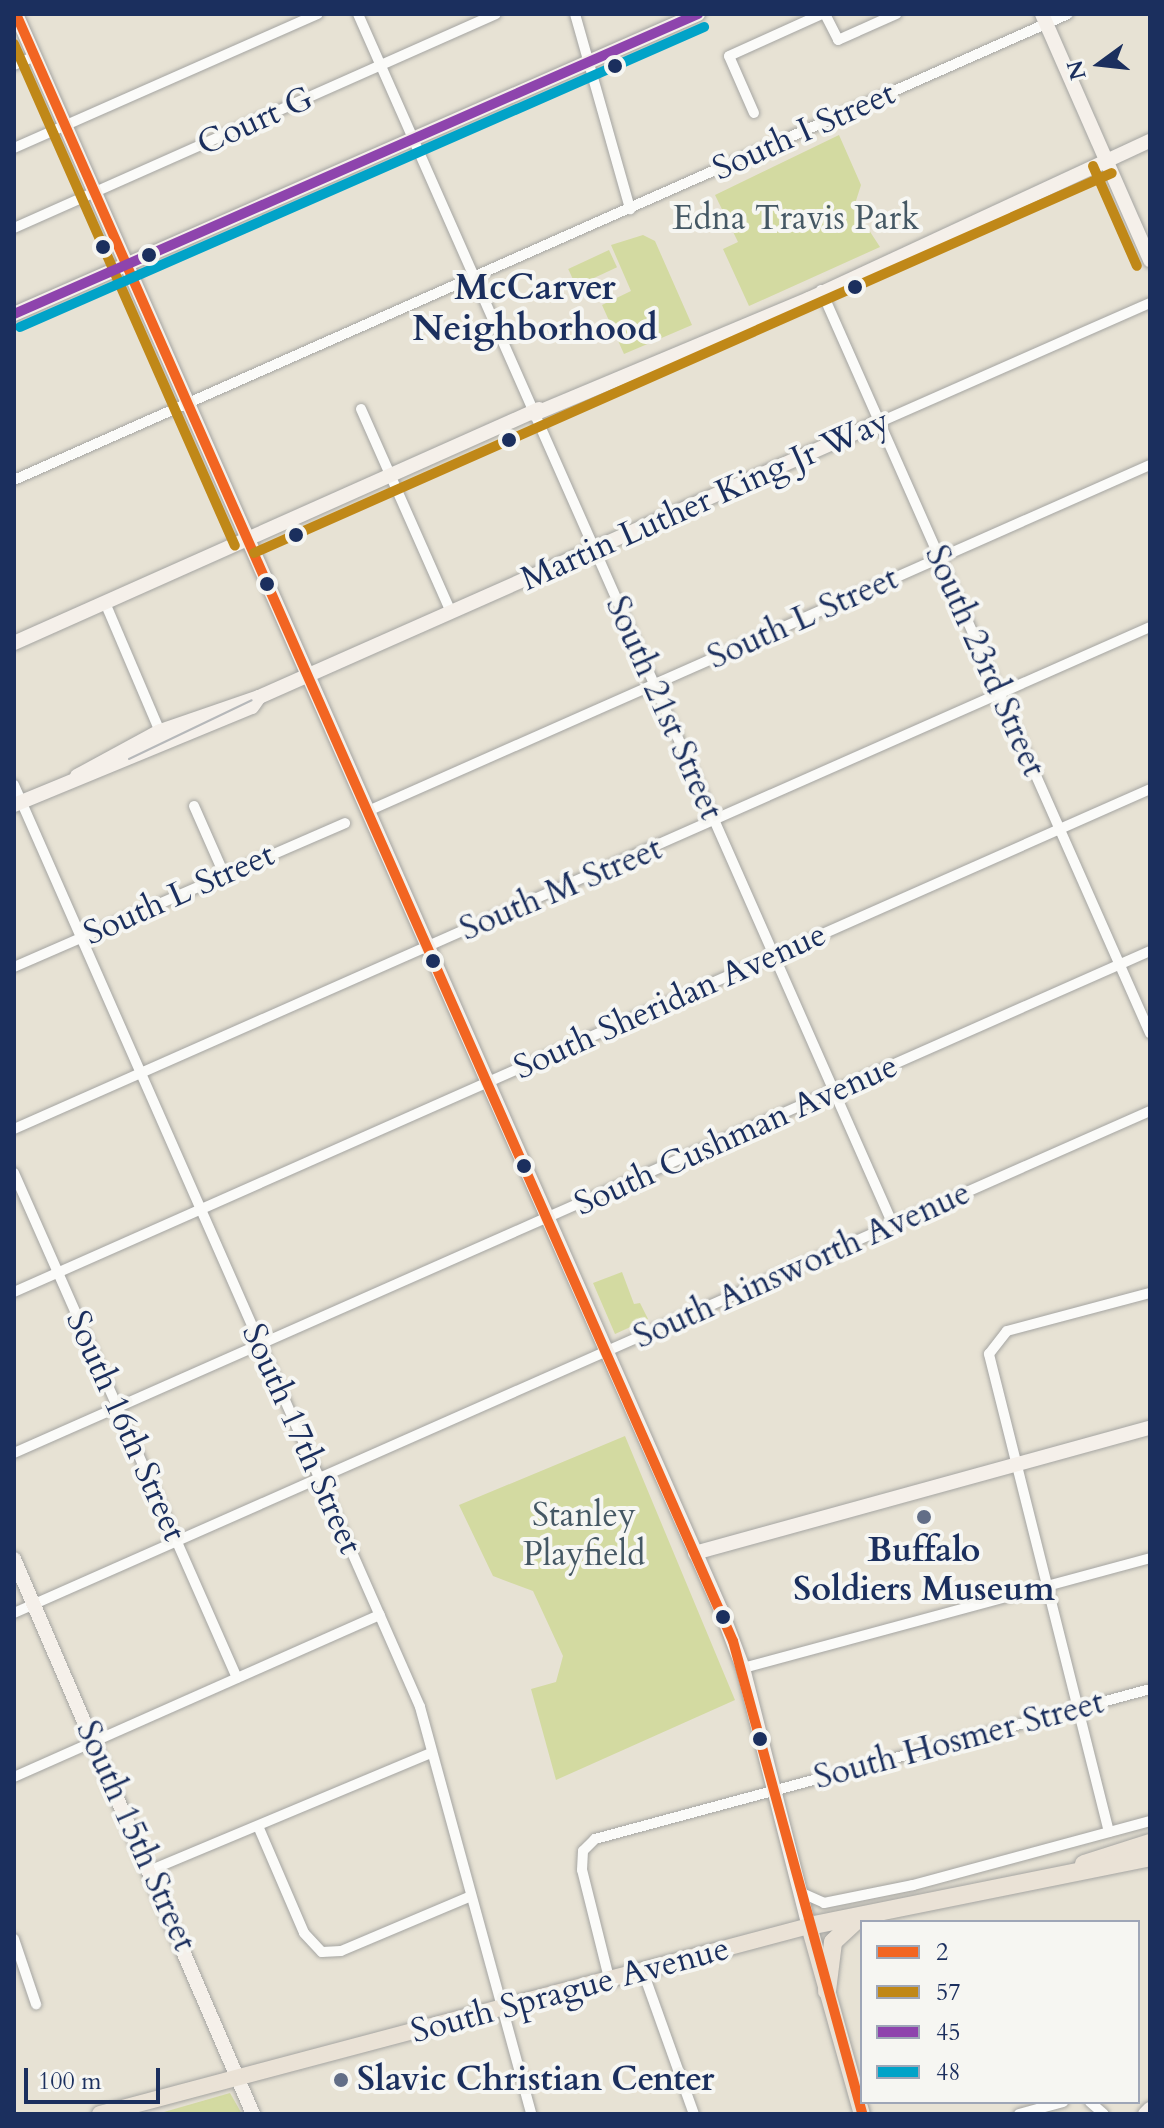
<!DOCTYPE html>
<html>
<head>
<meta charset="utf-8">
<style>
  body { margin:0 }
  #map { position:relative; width:1164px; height:2128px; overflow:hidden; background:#e7e2d4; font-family:Cardo,serif }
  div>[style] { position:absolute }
  .green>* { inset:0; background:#d3daa1; transform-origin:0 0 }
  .roads { filter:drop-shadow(0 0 2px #a5a5a2) drop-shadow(0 0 2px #a5a5a2) }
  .street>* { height:10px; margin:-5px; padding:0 5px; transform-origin:5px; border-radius:5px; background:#fbfbf9 }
  .secondary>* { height:14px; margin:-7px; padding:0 7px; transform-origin:7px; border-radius:7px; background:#f5f0ea }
  .primary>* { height:16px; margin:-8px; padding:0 8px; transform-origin:8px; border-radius:8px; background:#eae2d6 }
  .highway>* { height:18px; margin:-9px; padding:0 9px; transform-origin:9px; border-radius:9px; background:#eae2d6 }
  .tram>* { height:2px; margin:-1px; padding:0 1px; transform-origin:1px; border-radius:1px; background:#b6b8ba }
  .bus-1>* { height:10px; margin:-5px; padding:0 5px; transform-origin:5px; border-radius:5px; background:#f26522 }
  .bus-2>* { height:10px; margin:-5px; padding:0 5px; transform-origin:5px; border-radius:5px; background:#c08818 }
  .bus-3>* { height:10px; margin:-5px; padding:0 5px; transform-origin:5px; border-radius:5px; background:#8e44ad }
  .bus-4>* { height:10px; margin:-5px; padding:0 5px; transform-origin:5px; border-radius:5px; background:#01a3c8 }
  .dots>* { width:22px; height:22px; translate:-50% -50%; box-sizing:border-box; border:4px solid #f6f6f2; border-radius:50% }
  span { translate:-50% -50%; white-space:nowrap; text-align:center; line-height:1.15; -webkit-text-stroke:8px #f6f6f2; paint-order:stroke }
  .street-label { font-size:34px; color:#1b2f5e }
  .park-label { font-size:34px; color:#455864 }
  .poi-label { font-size:34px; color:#1b2f5e; font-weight:700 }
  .left { translate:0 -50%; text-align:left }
  .neighbourhood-label { font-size:36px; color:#1b2f5e; font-weight:700 }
  .frame { position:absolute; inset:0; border:16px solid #1b2f5e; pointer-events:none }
  .legend { position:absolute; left:860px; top:1920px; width:280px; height:184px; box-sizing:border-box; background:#f6f6f2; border:2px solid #9ea6b7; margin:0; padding:10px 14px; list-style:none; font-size:24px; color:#1b2f5e }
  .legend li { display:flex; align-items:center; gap:16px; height:40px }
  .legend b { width:40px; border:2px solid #9ea6b7 }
  .north { position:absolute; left:1060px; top:24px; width:80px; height:80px; -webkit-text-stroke:6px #f6f6f2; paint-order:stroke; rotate:255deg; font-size:22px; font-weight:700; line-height:32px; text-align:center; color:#1b2f5e }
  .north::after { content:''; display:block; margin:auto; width:28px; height:36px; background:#1b2f5e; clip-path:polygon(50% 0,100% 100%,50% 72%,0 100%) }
  .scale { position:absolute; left:24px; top:2068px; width:136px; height:36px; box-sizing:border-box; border:4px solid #1b2f5e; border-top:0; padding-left:10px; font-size:24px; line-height:28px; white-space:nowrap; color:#1b2f5e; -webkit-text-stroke:6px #f6f6f2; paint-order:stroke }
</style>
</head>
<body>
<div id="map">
  <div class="green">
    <div style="clip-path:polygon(839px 135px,861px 185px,854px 207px,880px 247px,749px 306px,723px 249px,738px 242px,715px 195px)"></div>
    <div style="clip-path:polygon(643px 235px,655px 241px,692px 325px,624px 354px,602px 305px,631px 291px,611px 245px)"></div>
    <div style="left:609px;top:250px;width:19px;height:45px;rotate:65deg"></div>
    <div style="clip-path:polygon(622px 1272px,634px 1304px,640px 1303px,648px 1319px,615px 1334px,593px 1283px)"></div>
    <div style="clip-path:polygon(625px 1436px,735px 1700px,556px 1780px,531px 1689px,556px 1682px,563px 1656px,533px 1591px,493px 1576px,459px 1505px)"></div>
    <div style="clip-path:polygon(230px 2093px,242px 2114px,157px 2114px)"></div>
  </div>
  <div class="roads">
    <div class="street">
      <div style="left:358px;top:14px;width:1324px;rotate:66.16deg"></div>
      <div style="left:575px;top:14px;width:203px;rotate:74.2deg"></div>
      <div style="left:825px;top:14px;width:29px;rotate:63deg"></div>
      <div style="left:838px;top:40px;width:64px;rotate:-24.1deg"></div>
      <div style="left:14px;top:65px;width:23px;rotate:-23deg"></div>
      <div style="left:754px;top:113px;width:62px;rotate:-113.7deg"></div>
      <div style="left:729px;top:56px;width:102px;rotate:-24.3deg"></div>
      <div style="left:14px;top:148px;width:332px;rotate:-23.8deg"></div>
      <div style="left:14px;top:228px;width:527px;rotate:-23.94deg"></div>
      <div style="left:821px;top:290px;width:813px;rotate:66.12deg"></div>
      <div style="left:361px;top:409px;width:222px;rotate:66.1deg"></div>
      <div style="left:880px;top:422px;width:295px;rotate:-23.8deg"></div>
      <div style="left:14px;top:480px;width:1152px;rotate:-23.85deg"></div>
      <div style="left:106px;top:605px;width:142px;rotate:66.9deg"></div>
      <div style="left:14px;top:785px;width:1007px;rotate:66.23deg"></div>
      <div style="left:420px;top:1707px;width:422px;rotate:74.7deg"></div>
      <div style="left:194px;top:806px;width:74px;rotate:66.2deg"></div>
      <div style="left:368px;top:811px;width:855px;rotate:-23.87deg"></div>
      <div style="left:14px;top:967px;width:361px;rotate:-23.5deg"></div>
      <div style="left:14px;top:1129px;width:1242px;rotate:-23.84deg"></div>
      <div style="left:14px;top:1173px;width:552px;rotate:66.17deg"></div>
      <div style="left:14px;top:1292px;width:1242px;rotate:-23.88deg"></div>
      <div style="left:14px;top:1453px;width:1242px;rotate:-23.84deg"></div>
      <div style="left:14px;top:1613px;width:1242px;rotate:-23.84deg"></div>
      <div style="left:743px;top:1668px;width:422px;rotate:-15.1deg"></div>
      <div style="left:14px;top:1777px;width:400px;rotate:-23.9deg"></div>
      <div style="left:258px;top:1826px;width:116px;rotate:66.7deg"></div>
      <div style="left:304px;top:1933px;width:26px;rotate:47deg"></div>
      <div style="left:322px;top:1952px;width:19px;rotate:-3deg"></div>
      <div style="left:341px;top:1951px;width:141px;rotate:-22.9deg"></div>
      <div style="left:1109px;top:1832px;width:493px;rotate:-104.1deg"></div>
      <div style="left:989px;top:1354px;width:29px;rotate:-52deg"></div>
      <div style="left:1007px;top:1331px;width:148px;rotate:-14.9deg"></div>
      <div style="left:151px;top:1870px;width:303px;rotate:-22.7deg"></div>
      <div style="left:802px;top:1893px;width:24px;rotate:24deg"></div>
      <div style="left:824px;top:1903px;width:91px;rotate:-11.4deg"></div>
      <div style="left:913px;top:1885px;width:245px;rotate:-15.1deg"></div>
      <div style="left:14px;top:1939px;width:69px;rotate:71.3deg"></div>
      <div style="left:642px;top:1969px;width:154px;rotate:70.3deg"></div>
      <div style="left:609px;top:1978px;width:111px;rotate:-104deg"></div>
      <div style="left:582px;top:1870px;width:19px;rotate:-87deg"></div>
      <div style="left:583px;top:1851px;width:17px;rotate:-45deg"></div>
      <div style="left:595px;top:1839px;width:575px;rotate:-15.12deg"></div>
      <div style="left:1090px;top:2102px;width:18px;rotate:41deg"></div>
      <div style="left:1019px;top:2114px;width:46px;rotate:-15.3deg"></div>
    </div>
    <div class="secondary">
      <div style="left:16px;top:14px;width:1745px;rotate:66.17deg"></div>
      <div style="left:721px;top:1610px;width:62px;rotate:69.2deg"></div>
      <div style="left:743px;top:1668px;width:266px;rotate:75.7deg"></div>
      <div style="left:1042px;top:14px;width:269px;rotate:66.3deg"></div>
      <div style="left:14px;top:314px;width:747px;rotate:-23.68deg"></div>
      <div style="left:534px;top:414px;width:298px;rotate:-22.7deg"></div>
      <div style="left:809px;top:299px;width:376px;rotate:-24.9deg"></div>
      <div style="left:14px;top:643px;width:575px;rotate:-24.02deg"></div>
      <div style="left:77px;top:776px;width:94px;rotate:-28.5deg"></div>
      <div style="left:160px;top:731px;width:105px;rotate:-19deg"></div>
      <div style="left:14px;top:805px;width:257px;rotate:-22.4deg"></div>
      <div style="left:252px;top:707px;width:12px;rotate:-55deg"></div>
      <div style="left:259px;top:697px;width:679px;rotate:-23.89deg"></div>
      <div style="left:695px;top:1553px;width:472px;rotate:-15.4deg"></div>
      <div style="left:14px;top:1559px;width:604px;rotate:66.7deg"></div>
      <div style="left:1145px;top:2114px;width:7px;rotate:-45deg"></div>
    </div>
    <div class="primary">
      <div style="left:100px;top:2114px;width:734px;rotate:-14.85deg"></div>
      <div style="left:809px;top:1926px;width:195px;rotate:74.3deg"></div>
    </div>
    <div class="highway">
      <div style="left:1084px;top:1864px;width:69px;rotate:-17.7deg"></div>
      <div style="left:809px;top:1926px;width:348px;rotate:-11.4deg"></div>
      <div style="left:827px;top:1991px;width:49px;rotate:-83deg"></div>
      <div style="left:833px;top:1942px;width:35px;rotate:-43deg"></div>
    </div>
  </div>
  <div class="tram">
    <div style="left:129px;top:759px;width:136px;rotate:-25.6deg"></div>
  </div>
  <div class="bus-1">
    <div style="left:16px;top:14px;width:1778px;rotate:66.22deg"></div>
    <div style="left:733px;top:1641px;width:490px;rotate:74.7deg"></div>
  </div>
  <div class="bus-2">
    <div style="left:14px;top:44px;width:548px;rotate:66.24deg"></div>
    <div style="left:1093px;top:166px;width:109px;rotate:66.3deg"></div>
    <div style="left:254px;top:553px;width:938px;rotate:-23.89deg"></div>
  </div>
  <div class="bus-3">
    <div style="left:14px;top:314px;width:747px;rotate:-23.68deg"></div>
  </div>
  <div class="bus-4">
    <div style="left:20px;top:327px;width:747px;rotate:-23.68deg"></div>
  </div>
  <div class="dots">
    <div style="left:615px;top:66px;background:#1b2f5e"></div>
    <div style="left:103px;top:247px;background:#1b2f5e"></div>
    <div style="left:149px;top:255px;background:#1b2f5e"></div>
    <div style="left:855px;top:287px;background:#1b2f5e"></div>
    <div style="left:509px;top:440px;background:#1b2f5e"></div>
    <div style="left:296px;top:535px;background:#1b2f5e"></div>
    <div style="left:267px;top:584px;background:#1b2f5e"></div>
    <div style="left:433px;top:961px;background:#1b2f5e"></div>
    <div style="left:524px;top:1166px;background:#1b2f5e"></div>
    <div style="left:924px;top:1517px;background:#626e87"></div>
    <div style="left:723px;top:1617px;background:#1b2f5e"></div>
    <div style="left:760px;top:1739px;background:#1b2f5e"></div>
    <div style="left:341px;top:2080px;background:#626e87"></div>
  </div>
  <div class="street-label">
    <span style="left:255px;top:121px;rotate:-24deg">Court G</span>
    <span style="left:804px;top:131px;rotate:-24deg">South I Street</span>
    <span style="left:705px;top:500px;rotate:-24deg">Martin Luther King Jr Way</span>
    <span style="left:803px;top:618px;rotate:-24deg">South L Street</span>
    <span style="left:985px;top:661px;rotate:66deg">South 23rd Street</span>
    <span style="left:664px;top:708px;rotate:66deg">South 21st Street</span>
    <span style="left:561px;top:889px;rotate:-23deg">South M Street</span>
    <span style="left:179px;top:894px;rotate:-24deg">South L Street</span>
    <span style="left:670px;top:1001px;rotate:-24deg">South Sheridan Avenue</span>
    <span style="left:736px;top:1135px;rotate:-24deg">South Cushman Avenue</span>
    <span style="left:802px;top:1265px;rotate:-24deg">South Ainsworth Avenue</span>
    <span style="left:126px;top:1426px;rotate:66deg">South 16th Street</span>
    <span style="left:302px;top:1439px;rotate:66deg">South 17th Street</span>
    <span style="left:959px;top:1740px;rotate:-15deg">South Hosmer Street</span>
    <span style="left:136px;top:1836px;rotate:66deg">South 15th Street</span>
    <span style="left:570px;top:1990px;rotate:-15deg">South Sprague Avenue</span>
  </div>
  <div class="park-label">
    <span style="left:796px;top:219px">Edna Travis Park</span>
    <span style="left:584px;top:1535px">Stanley<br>Playfield</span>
  </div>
  <div class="poi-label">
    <span style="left:924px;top:1570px">Buffalo<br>Soldiers Museum</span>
    <span class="left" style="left:357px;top:2080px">Slavic Christian Center</span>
  </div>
  <div class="neighbourhood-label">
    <span style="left:535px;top:308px">McCarver<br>Neighborhood</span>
  </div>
  <div class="frame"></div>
  <ul class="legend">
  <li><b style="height:10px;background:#f26522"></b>2</li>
  <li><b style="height:10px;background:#c08818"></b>57</li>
  <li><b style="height:10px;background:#8e44ad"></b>45</li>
  <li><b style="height:10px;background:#01a3c8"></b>48</li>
  </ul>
  <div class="north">N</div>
  <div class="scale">100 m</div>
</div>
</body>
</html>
